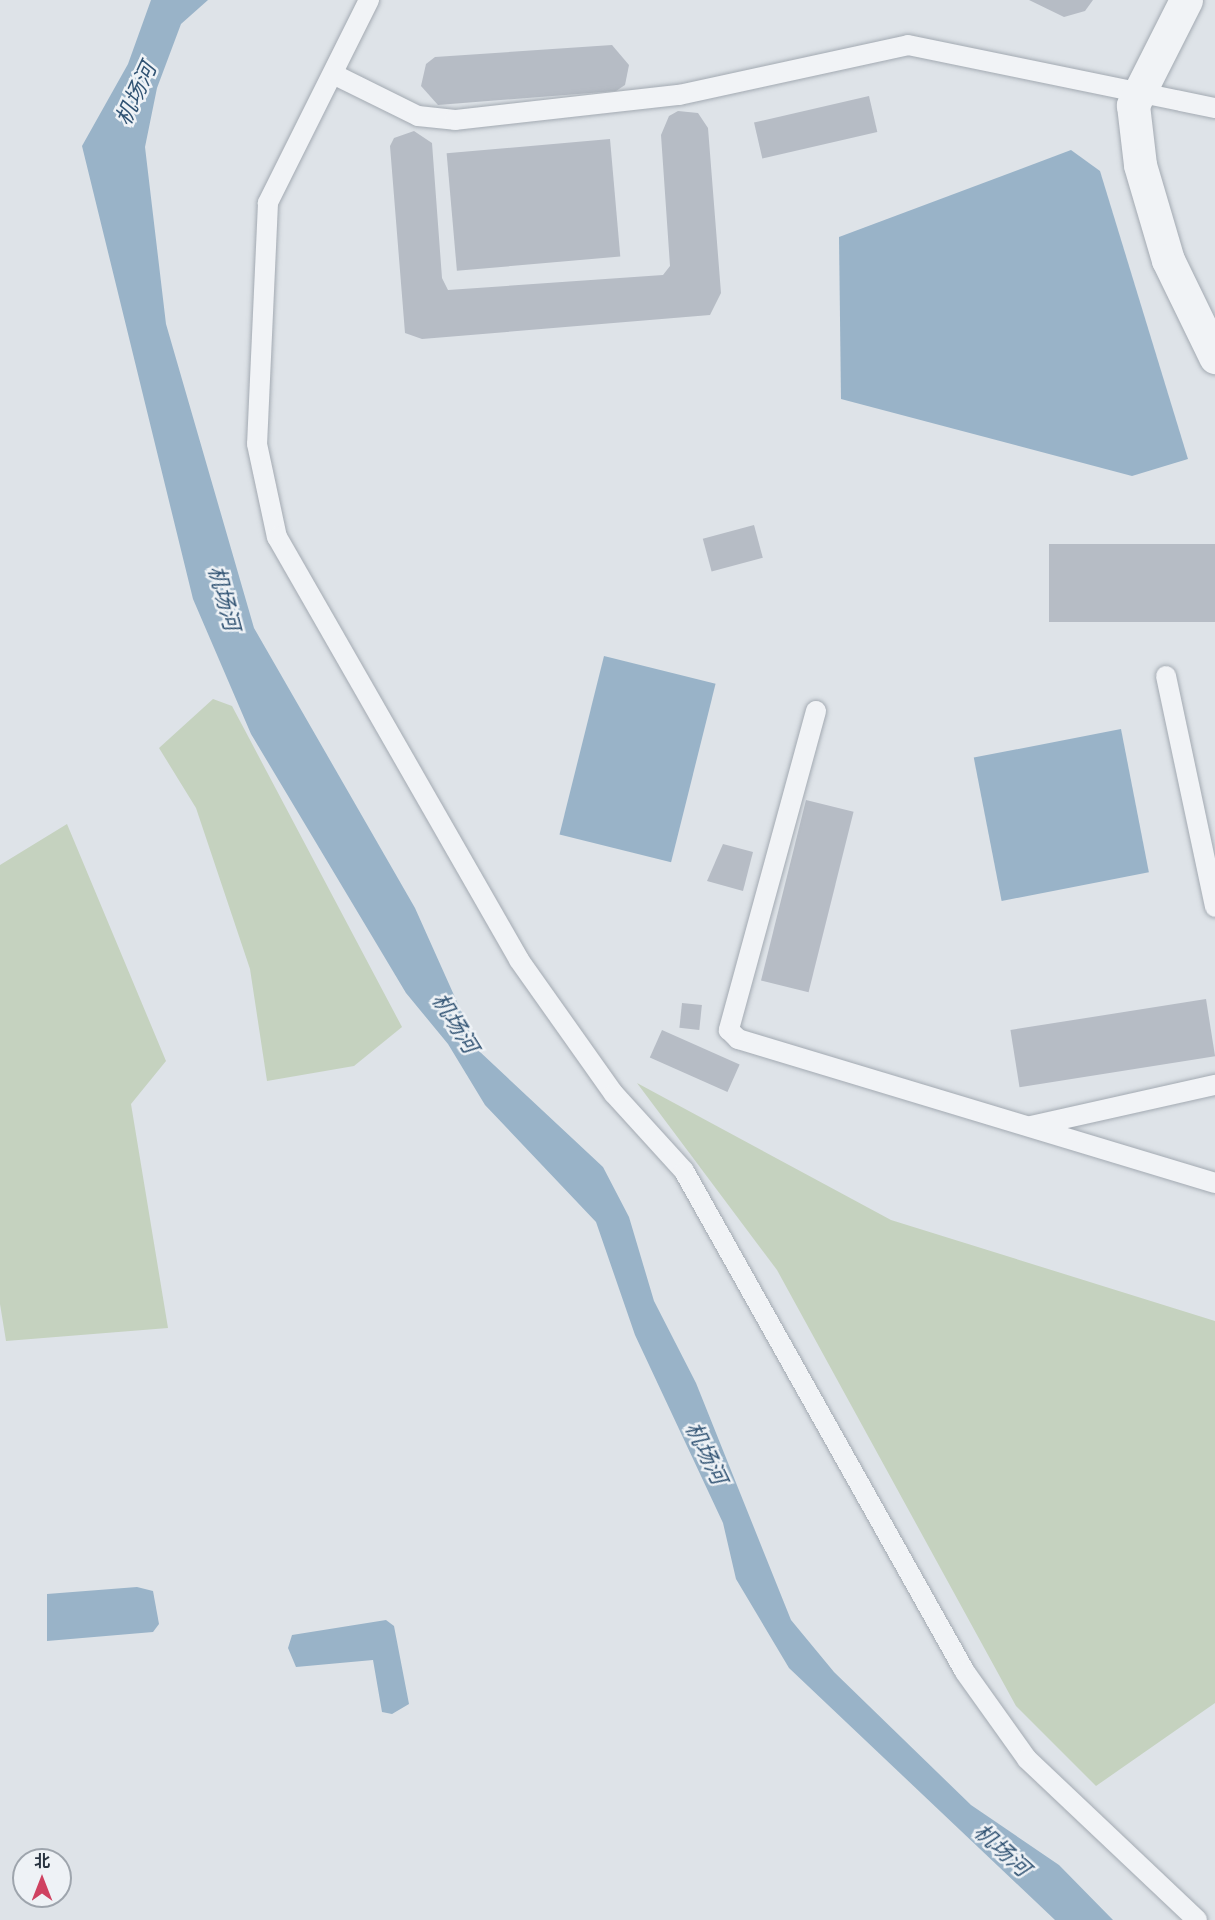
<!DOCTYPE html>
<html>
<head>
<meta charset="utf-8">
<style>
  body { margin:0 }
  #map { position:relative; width:1215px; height:1920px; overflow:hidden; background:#dee3e8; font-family:Figtree,"Noto Sans SC",sans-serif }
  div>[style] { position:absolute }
  .green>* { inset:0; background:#c5d2bf }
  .water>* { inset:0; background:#99b3c8; transform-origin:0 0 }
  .building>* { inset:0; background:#b6bcc5; transform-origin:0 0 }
  .roads { filter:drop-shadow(0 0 2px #a3aab2) drop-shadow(0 0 2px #a3aab2) }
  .lane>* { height:20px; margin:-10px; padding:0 10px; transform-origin:10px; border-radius:10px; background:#f1f3f6 }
  .street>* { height:33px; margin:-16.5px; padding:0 16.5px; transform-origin:16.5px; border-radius:16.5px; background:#f1f3f6 }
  span { translate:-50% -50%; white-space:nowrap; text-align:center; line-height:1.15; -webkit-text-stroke:5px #eef2f6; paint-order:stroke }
  .water-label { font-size:22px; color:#315373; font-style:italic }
  .north { position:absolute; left:12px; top:1848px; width:60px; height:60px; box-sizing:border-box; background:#eef2f6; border:2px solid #9ea5ad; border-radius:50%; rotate:0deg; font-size:16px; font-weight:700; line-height:24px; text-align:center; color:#27323f }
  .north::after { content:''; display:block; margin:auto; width:21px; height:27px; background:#cf4261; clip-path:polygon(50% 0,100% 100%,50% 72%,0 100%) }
</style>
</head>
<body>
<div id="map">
  <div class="green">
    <div style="clip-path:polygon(213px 699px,232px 706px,402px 1027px,354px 1066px,267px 1081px,250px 969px,196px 808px,159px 748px)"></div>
    <div style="clip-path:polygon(67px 824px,166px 1061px,131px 1104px,168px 1328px,6px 1341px,0 1304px,0 865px)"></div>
    <div style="clip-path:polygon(637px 1083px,891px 1220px,1215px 1321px,1215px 1703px,1096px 1786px,1016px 1706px,777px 1270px)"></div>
  </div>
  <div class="water">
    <div style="clip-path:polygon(151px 0,208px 0,181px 24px,157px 88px,145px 147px,166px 324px,254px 628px,415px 908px,479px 1051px,603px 1167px,629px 1217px,654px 1301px,696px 1383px,791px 1620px,834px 1672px,971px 1805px,1059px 1865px,1113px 1920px,1055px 1920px,789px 1668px,736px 1579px,723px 1523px,635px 1335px,596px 1222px,485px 1105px,448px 1044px,406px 993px,251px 734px,193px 599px,82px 146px,128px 64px)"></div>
    <div style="clip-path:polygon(1071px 150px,1100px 171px,1188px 459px,1132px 476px,841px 399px,839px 237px)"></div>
    <div style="left:604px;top:656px;width:115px;height:184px;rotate:14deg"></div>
    <div style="left:1121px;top:729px;width:146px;height:150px;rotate:79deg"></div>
    <div style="clip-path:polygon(137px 1587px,153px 1591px,159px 1624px,153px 1632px,47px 1641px,47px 1594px)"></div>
    <div style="clip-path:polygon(386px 1620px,394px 1626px,409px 1704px,392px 1714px,382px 1712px,373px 1660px,296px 1667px,288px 1648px,292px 1635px)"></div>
  </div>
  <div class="building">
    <div style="clip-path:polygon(1029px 0,1093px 0,1085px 11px,1064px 17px)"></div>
    <div style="clip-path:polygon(612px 45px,629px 65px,625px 85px,616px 91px,438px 105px,421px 86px,426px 64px,435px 57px)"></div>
    <div style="left:869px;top:96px;width:37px;height:118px;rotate:77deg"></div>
    <div style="clip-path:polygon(678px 111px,698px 113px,708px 128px,721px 293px,710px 315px,422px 339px,405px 333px,390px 146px,394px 138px,414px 131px,432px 143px,442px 278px,448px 290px,663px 275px,670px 266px,661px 135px,669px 116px)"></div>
    <div style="left:610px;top:139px;width:118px;height:164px;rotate:85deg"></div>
    <div style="left:754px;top:525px;width:34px;height:53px;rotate:75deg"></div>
    <div style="left:1215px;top:544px;width:78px;height:166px;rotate:90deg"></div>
    <div style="left:806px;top:800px;width:49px;height:186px;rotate:14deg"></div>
    <div style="clip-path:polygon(723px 844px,753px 852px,743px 891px,707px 881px)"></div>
    <div style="left:1206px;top:999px;width:58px;height:198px;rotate:81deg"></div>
    <div style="left:682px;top:1003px;width:20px;height:25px;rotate:6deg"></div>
    <div style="left:662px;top:1030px;width:85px;height:30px;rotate:24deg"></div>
  </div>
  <div class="roads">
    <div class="lane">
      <div style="left:369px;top:0;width:227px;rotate:116.5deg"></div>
      <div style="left:268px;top:203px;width:241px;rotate:92.6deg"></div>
      <div style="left:257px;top:444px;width:95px;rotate:77.9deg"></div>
      <div style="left:277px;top:537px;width:487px;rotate:60.2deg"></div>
      <div style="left:519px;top:960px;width:164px;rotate:54.7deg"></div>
      <div style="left:614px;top:1094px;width:104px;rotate:47.7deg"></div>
      <div style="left:684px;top:1171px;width:574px;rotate:60.71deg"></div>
      <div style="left:965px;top:1672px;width:107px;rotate:54.5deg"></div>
      <div style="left:1027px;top:1759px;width:234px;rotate:43.4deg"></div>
      <div style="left:333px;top:74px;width:95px;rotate:26.3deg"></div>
      <div style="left:418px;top:116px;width:37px;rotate:6deg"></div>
      <div style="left:455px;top:120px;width:225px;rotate:-6.4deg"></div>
      <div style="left:679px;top:95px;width:234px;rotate:-12.3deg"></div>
      <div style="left:908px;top:45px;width:313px;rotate:11.6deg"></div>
      <div style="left:1166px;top:676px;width:236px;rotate:78deg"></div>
      <div style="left:816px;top:711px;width:331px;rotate:105.3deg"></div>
      <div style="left:729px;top:1030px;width:13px;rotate:45deg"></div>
      <div style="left:738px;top:1039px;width:498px;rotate:16.8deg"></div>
      <div style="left:1031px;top:1126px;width:189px;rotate:-12.6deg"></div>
    </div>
    <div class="street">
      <div style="left:1186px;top:0;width:118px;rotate:116.8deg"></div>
      <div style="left:1133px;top:105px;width:60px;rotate:83.3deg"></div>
      <div style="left:1140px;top:165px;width:99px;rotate:73.6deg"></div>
      <div style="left:1168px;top:260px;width:108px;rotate:64.1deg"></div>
    </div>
  </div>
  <div class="water-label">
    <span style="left:136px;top:94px;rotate:-65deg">机场河</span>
    <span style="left:224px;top:598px;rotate:75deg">机场河</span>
    <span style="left:455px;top:1023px;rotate:58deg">机场河</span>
    <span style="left:706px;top:1453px;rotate:64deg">机场河</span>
    <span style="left:1002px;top:1850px;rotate:42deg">机场河</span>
  </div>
  <div class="north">北</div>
</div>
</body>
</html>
